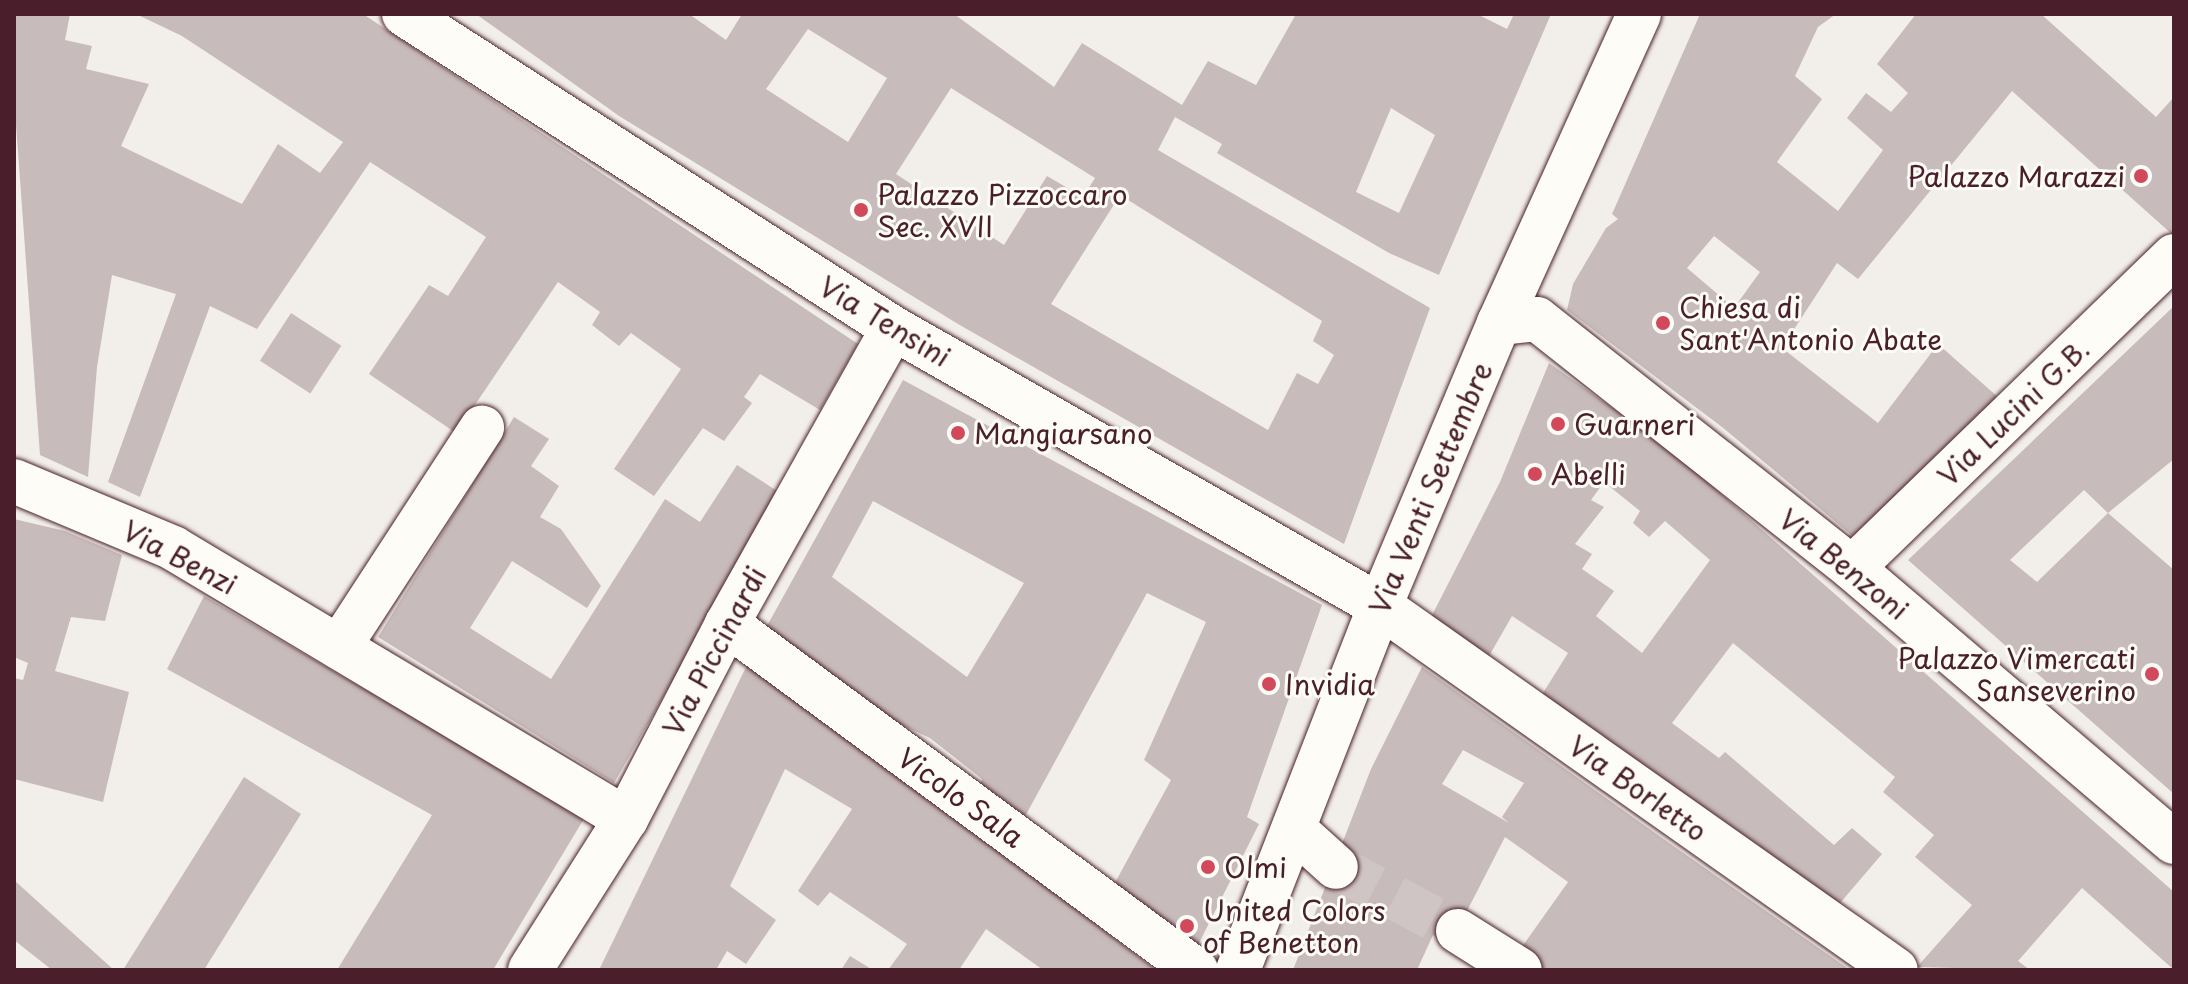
<!DOCTYPE html>
<html>
<head>
<meta charset="utf-8">
<style>
  body { margin:0 }
  #map { position:relative; width:2188px; height:984px; overflow:hidden; background:#f2efeb; font-family:"Playpen Sans",sans-serif }
  div>[style] { position:absolute }
  .building>* { inset:0; background:#c8bbbb; transform-origin:0 0 }
  .pedestrian-tunnel>* { height:44px; margin-top:-22px; transform-origin:0; background:repeating-linear-gradient(90deg,#d0c5c5 0 44px,transparent 0 66px) }
  .roads { filter:drop-shadow(0 0 2px #4a1f2b) drop-shadow(0 0 2px #4a1f2b) }
  .pedestrian>* { height:44px; margin:-22px; padding:0 22px; transform-origin:22px; border-radius:22px; background:#fdfcf7 }
  .minor>* { height:44px; margin:-22px; padding:0 22px; transform-origin:22px; border-radius:22px; background:#fdfcf7 }
  .dots>* { width:22px; height:22px; translate:-50% -50%; box-sizing:border-box; border:4px solid #fdfcf7; border-radius:50% }
  span { translate:-50% -50%; white-space:nowrap; text-align:center; line-height:1.15; -webkit-text-stroke:6px #fdfcf7; paint-order:stroke }
  .poi-label { font-size:28px; color:#4a1f2b }
  .right { translate:-100% -50%; text-align:right }
  .left { translate:0 -50%; text-align:left }
  .street-label { font-size:28px; color:#4a1f2b }
  .frame { position:absolute; inset:0; border:16px solid #4a1f2b; pointer-events:none }
</style>
</head>
<body>
<div id="map">
  <div class="building">
    <div style="clip-path:polygon(14px 14px,70px 14px,65px 40px,92px 46px,86px 69px,149px 84px,121px 146px,242px 204px,278px 144px,320px 173px,343px 142px,182px 36px,136px 14px,363px 14px,858px 344px,820px 410px,760px 374px,744px 397px,752px 403px,724px 441px,703px 428px,654px 496px,614px 469px,681px 369px,631px 333px,619px 346px,592px 325px,600px 312px,558px 282px,456px 433px,369px 374px,429px 285px,448px 296px,486px 237px,370px 162px,257px 329px,210px 306px,140px 497px,108px 482px,176px 294px,112px 275px,97px 367px,88px 477px,40px 455px,14px 97px)"></div>
    <div style="clip-path:polygon(evenodd,476px 14px,689px 14px,726px 40px,742px 14px,954px 14px,1054px 87px,1082px 43px,1182px 105px,1208px 61px,1256px 85px,1296px 14px,1477px 14px,1507px 29px,1514px 14px,1551px 14px,1439px 275px,1389px 253px,1217px 153px,1222px 144px,1175px 117px,1158px 150px,1430px 308px,1344px 544px,958px 324px,619px 116px,476px 14px,808px 29px,887px 78px,848px 142px,766px 89px,808px 29px,476px 14px,951px 88px,1095px 178px,1083px 197px,1047px 176px,1004px 245px,896px 174px,951px 88px,476px 14px,1391px 108px,1435px 135px,1399px 213px,1356px 192px,1391px 108px,476px 14px,1120px 195px,1322px 321px,1313px 341px,1334px 355px,1318px 384px,1297px 373px,1268px 430px,1051px 304px,1120px 195px)"></div>
    <div style="clip-path:polygon(evenodd,1700px 14px,1836px 14px,1818px 27px,1795px 76px,1822px 99px,1777px 162px,1838px 211px,1883px 150px,1847px 118px,1866px 93px,1891px 112px,1908px 93px,1877px 64px,1916px 14px,2041px 14px,2156px 117px,2174px 97px,2174px 236px,2012px 91px,1858px 279px,1837px 263px,1782px 348px,1878px 423px,1938px 344px,1999px 398px,1854px 537px,1722px 427px,1567px 310px,1573px 284px,1606px 228px,1618px 219px,1612px 214px,1700px 14px,1714px 236px,1760px 272px,1734px 308px,1687px 268px,1714px 236px)"></div>
    <div style="clip-path:polygon(evenodd,2174px 306px,2174px 459px,2108px 513px,2174px 570px,2174px 794px,1908px 560px,2174px 306px,2084px 490px,2108px 513px,2037px 582px,2010px 560px,2084px 490px)"></div>
    <div style="left:291px;top:313px;width:60px;height:57px;rotate:33deg"></div>
    <div style="clip-path:polygon(evenodd,1549px 363px,1670px 449px,2174px 892px,2174px 970px,2082px 888px,2018px 961px,2030px 970px,1917px 967px,1972px 905px,1915px 857px,1934px 835px,1883px 792px,1895px 777px,1733px 643px,1672px 723px,1719px 758px,1725px 752px,1834px 845px,1852px 828px,1882px 854px,1835px 909px,1538px 701px,1568px 653px,1512px 616px,1481px 670px,1424px 631px,1500px 482px,1549px 363px,1604px 482px,1640px 511px,1633px 523px,1649px 537px,1665px 521px,1710px 560px,1642px 653px,1596px 616px,1614px 591px,1582px 569px,1592px 554px,1575px 544px,1604px 507px,1591px 500px,1604px 482px)"></div>
    <div style="clip-path:polygon(evenodd,903px 380px,1322px 605px,1247px 817px,1259px 824px,1194px 953px,1111px 890px,1171px 780px,1144px 760px,1206px 622px,1147px 593px,1022px 822px,978px 791px,982px 779px,930px 738px,860px 706px,762px 635px,903px 380px,873px 501px,1024px 583px,967px 677px,832px 577px,873px 501px)"></div>
    <div style="clip-path:polygon(514px 417px,549px 439px,531px 466px,559px 486px,540px 517px,561px 529px,601px 586px,587px 608px,512px 561px,470px 628px,551px 679px,665px 499px,700px 522px,737px 465px,780px 493px,614px 783px,378px 637px)"></div>
    <div style="clip-path:polygon(14px 519px,65px 531px,122px 555px,105px 621px,71px 617px,55px 671px,129px 692px,103px 802px,14px 779px,14px 678px,23px 680px,28px 663px,14px 657px)"></div>
    <div style="clip-path:polygon(204px 596px,585px 817px,493px 970px,337px 970px,432px 815px,167px 669px)"></div>
    <div style="clip-path:polygon(747px 665px,883px 763px,1156px 970px,1043px 970px,986px 929px,959px 970px,888px 970px,907px 944px,830px 892px,818px 906px,798px 891px,852px 809px,785px 769px,730px 886px,776px 920px,746px 964px,727px 951px,716px 970px,599px 970px)"></div>
    <div style="clip-path:polygon(evenodd,1422px 667px,1665px 840px,1850px 970px,1545px 970px,1519px 951px,1568px 882px,1505px 837px,1449px 946px,1433px 935px,1417px 970px,1293px 970px,1371px 769px,1422px 667px,1463px 750px,1524px 783px,1502px 817px,1509px 823px,1442px 784px,1463px 750px)"></div>
    <div style="clip-path:polygon(244px 777px,301px 814px,204px 970px,123px 970px)"></div>
    <div style="clip-path:polygon(14px 880px,46px 909px,114px 970px,52px 970px,14px 940px)"></div>
    <div style="clip-path:polygon(850px 956px,873px 970px,841px 970px)"></div>
  </div>
  <div class="pedestrian-tunnel">
    <div style="left:1336px;top:867px;width:138px;rotate:27.7deg"></div>
  </div>
  <div class="roads">
    <div class="pedestrian">
      <div style="left:404px;top:14px;width:581px;rotate:32.71deg"></div>
      <div style="left:893px;top:328px;width:561px;rotate:29.72deg"></div>
      <div style="left:1380px;top:606px;width:631px;rotate:35.2deg"></div>
      <div style="left:1499px;top:323px;width:38px;rotate:-6deg"></div>
      <div style="left:1537px;top:319px;width:402px;rotate:38.3deg"></div>
      <div style="left:14px;top:481px;width:173px;rotate:22.8deg"></div>
      <div style="left:173px;top:548px;width:528px;rotate:30.89deg"></div>
      <div style="left:727px;top:624px;width:583px;rotate:36.42deg"></div>
      <div style="left:339px;top:647px;width:262px;rotate:-56.9deg"></div>
      <div style="left:1295px;top:830px;width:55px;rotate:42.1deg"></div>
      <div style="left:1458px;top:931px;width:73px;rotate:32.2deg"></div>
      <div style="left:530px;top:970px;width:179px;rotate:-57.6deg"></div>
      <div style="left:626px;top:819px;width:220px;rotate:-62.6deg"></div>
      <div style="left:727px;top:624px;width:339px;rotate:-60.7deg"></div>
      <div style="left:1238px;top:970px;width:391px;rotate:-68.7deg"></div>
      <div style="left:1380px;top:606px;width:307px;rotate:-67.2deg"></div>
      <div style="left:1499px;top:323px;width:339px;rotate:-65.6deg"></div>
    </div>
    <div class="minor">
      <div style="left:2174px;top:256px;width:448px;rotate:135.9deg"></div>
      <div style="left:1852px;top:568px;width:423px;rotate:40.4deg"></div>
    </div>
  </div>
  <div class="dots">
    <div style="left:2141px;top:176px;background:#d1495b"></div>
    <div style="left:861px;top:210px;background:#d1495b"></div>
    <div style="left:1663px;top:323px;background:#d1495b"></div>
    <div style="left:1558px;top:424px;background:#d1495b"></div>
    <div style="left:958px;top:433px;background:#d1495b"></div>
    <div style="left:1535px;top:474px;background:#d1495b"></div>
    <div style="left:2152px;top:674px;background:#d1495b"></div>
    <div style="left:1269px;top:684px;background:#d1495b"></div>
    <div style="left:1208px;top:867px;background:#d1495b"></div>
    <div style="left:1187px;top:926px;background:#d1495b"></div>
  </div>
  <div class="poi-label">
    <span class="right" style="left:2125px;top:176px">Palazzo Marazzi</span>
    <span class="left" style="left:877px;top:210px">Palazzo Pizzoccaro<br>Sec. XVII</span>
    <span class="left" style="left:1679px;top:323px">Chiesa di<br>Sant'Antonio Abate</span>
    <span class="left" style="left:1574px;top:424px">Guarneri</span>
    <span class="left" style="left:974px;top:433px">Mangiarsano</span>
    <span class="left" style="left:1551px;top:474px">Abelli</span>
    <span class="right" style="left:2136px;top:674px">Palazzo Vimercati<br>Sanseverino</span>
    <span class="left" style="left:1285px;top:684px">Invidia</span>
    <span class="left" style="left:1224px;top:867px">Olmi</span>
    <span class="left" style="left:1203px;top:926px">United Colors<br>of Benetton</span>
  </div>
  <div class="street-label">
    <span style="left:885px;top:321px;rotate:31deg">Via Tensini</span>
    <span style="left:2013px;top:412px;rotate:-44deg">Via Lucini G.B.</span>
    <span style="left:1430px;top:488px;rotate:-67deg">Via Venti Settembre</span>
    <span style="left:180px;top:557px;rotate:28deg">Via Benzi</span>
    <span style="left:1844px;top:564px;rotate:39deg">Via Benzoni</span>
    <span style="left:714px;top:651px;rotate:-62deg">Via Piccinardi</span>
    <span style="left:1638px;top:788px;rotate:35deg">Via Borletto</span>
    <span style="left:961px;top:797px;rotate:36deg">Vicolo Sala</span>
  </div>
  <div class="frame"></div>
</div>
</body>
</html>
